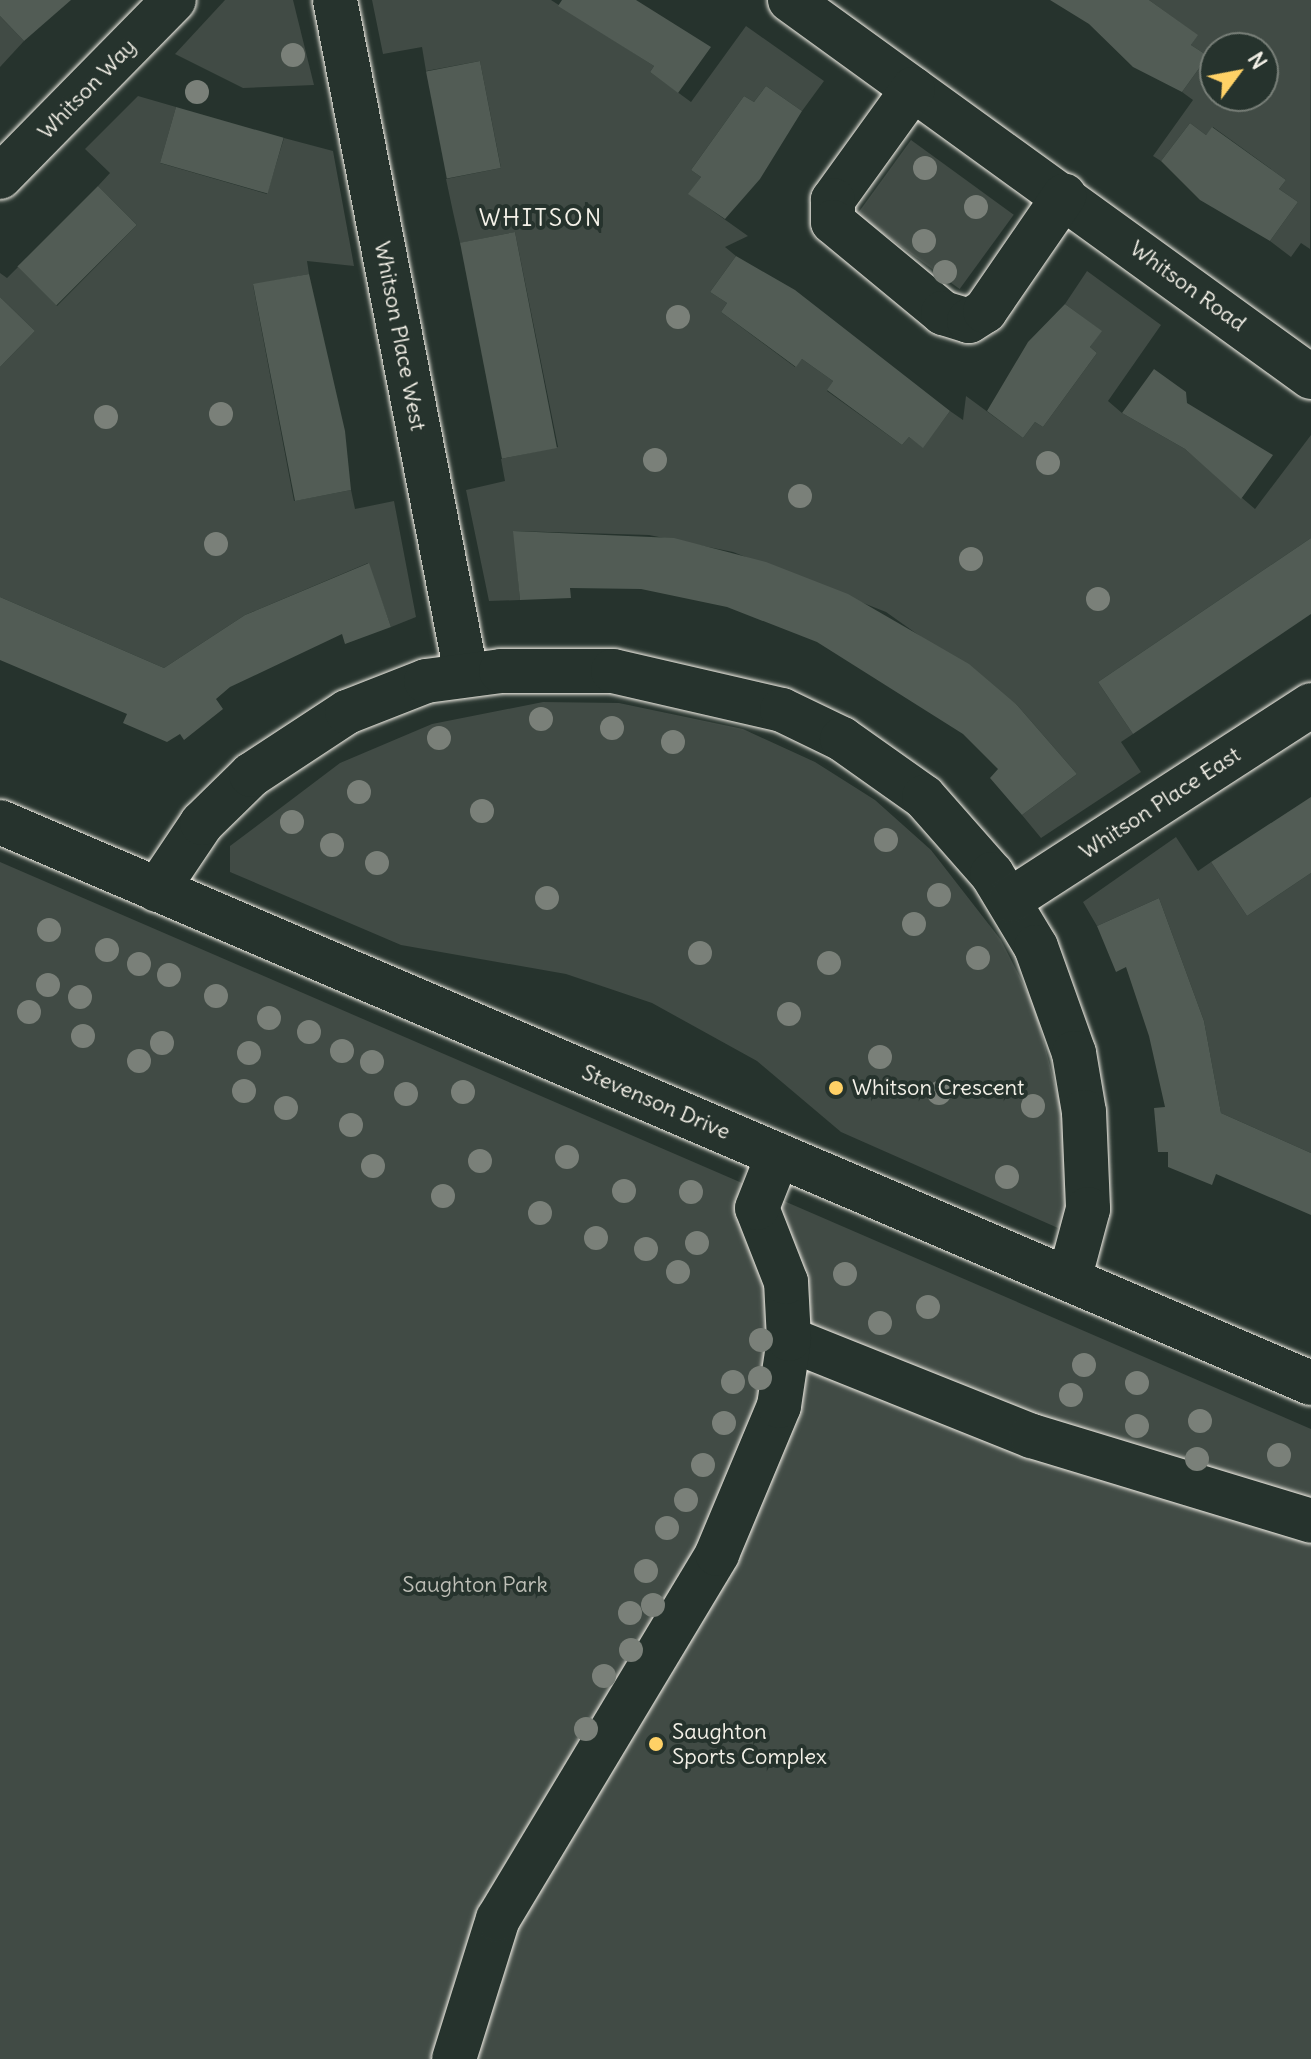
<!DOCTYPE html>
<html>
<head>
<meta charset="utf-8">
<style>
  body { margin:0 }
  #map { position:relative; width:1311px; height:2059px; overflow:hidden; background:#26332d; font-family:Delius,sans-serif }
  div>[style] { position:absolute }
  .green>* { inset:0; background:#414b45; transform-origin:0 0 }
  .building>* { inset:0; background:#525c55; transform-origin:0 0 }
  .roads { filter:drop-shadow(0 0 2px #f4f1e8) drop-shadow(0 0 2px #f4f1e8) }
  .street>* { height:44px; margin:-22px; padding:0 22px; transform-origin:22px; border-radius:22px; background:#26332d }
  .secondary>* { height:44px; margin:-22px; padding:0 22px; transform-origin:22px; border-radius:22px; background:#26332d }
  .trees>* { width:24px; height:24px; margin:-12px; border-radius:50%; background:#7a8079 }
  .dots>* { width:22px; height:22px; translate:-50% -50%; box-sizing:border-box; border:4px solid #26332d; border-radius:50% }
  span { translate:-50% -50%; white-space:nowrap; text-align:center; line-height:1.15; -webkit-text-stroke:8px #26332d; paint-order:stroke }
  .street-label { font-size:22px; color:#f4f1e8 }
  .poi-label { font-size:22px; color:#f4f1e8 }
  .left { translate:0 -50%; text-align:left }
  .park-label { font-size:22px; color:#bebfb7 }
  .neighbourhood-label { font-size:24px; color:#f4f1e8; letter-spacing:2px }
  .north { position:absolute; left:1199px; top:32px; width:80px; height:80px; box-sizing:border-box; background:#26332d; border:2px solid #787f78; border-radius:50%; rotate:58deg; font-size:22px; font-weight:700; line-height:32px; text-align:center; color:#f4f1e8 }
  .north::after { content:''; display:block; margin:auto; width:28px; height:36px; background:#ffd166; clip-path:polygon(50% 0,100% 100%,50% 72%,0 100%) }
</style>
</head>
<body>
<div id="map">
  <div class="green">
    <div style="clip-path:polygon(225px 0,293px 0,314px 85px,243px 88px,175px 54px)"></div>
    <div style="clip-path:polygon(372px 0,551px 0,654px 66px,650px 72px,691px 102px,746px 26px,824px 81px,802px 111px,766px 86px,754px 102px,744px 96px,691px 170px,701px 177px,689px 194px,748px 236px,725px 247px,736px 256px,710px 292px,727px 303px,721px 312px,795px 367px,802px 359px,833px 381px,827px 391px,902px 445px,909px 437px,923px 447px,950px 411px,963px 420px,966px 396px,1023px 438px,1035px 422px,1043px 427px,1097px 353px,1090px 347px,1101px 331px,1065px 304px,1087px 271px,1161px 325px,1108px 401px,1122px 413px,1185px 449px,1255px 509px,1311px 435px,1311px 538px,1098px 682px,1133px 734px,1121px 742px,1141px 772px,1041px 838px,1022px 815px,1077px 774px,1017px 705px,886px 612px,733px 552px,649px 535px,514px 531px,520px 600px,489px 601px,466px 490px,505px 481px,501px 459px,558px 447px,515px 232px,460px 243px,453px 212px,446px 179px,501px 168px,480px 61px,426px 71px,422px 47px,383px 54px)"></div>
    <div style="clip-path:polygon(evenodd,1149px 0,1311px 0,1310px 249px,1301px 243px,1291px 257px,1270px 241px,1298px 202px,1279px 189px,1286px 180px,1213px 127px,1206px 135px,1190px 123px,1161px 161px,1153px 156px,1193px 100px,1182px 92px,1208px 56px,1191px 45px,1197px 35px,1149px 0,1215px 48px,1263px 48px,1263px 96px,1215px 96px,1215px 48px)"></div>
    <div style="clip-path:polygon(0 16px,24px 41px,0 67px)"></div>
    <div style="clip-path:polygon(138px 96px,176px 107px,160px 163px,267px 194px,284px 138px,333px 151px,354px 266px,307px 261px,309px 274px,253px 285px,294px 501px,351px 490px,355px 509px,394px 501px,416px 617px,391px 627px,368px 563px,245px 615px,164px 668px,0 597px,0 367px,35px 331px,0 297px,0 273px,7px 278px,18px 267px,57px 306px,137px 225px,98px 186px,110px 173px,85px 149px)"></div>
    <div style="left:911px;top:140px;width:127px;height:92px;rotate:36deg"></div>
    <div style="clip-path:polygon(543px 702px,619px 703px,743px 729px,815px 762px,875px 800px,931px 850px,1001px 940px,1034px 1005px,1067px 1130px,1066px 1221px,1058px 1228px,841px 1132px,757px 1061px,652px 1003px,566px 974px,401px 945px,230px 872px,230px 846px,340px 763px,432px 724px)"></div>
    <div style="clip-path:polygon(1176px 837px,1198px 871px,1211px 862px,1247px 916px,1311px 873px,1311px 1153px,1221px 1113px,1204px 1021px,1159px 898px,1097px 926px,1083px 902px)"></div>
    <div style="clip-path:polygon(0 862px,1311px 1429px,1311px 2059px,0 2059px)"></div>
  </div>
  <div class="building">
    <div style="clip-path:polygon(0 0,71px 0,24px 41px,0 16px)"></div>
    <div style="clip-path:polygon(562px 0,636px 0,711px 47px,678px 93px,650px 72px,654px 66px,558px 6px)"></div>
    <div style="clip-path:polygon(1050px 0,1149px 0,1198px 35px,1191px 45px,1208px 56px,1182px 92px,1133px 67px,1089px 24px)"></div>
    <div style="left:480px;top:61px;width:109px;height:55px;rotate:79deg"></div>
    <div style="clip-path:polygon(766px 86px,802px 111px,760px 179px,725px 219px,688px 194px,701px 177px,691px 170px,744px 96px,754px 102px)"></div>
    <div style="left:176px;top:107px;width:112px;height:58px;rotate:16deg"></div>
    <div style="clip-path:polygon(1190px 123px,1206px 135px,1212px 127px,1286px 180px,1279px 189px,1298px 202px,1270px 241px,1200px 200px,1161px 161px)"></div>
    <div style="left:98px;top:186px;width:55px;height:114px;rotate:45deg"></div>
    <div style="left:515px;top:232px;width:220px;height:56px;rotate:79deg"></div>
    <div style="clip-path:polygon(736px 256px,795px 290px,950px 411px,923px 448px,909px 437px,902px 445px,827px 390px,833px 381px,802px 359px,796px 367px,721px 312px,727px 303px,710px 292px)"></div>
    <div style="clip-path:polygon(309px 274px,345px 431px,351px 490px,295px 501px,253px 284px)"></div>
    <div style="clip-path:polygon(0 297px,35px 331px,0 367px)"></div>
    <div style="clip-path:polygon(1065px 304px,1102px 331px,1090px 347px,1097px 353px,1043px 427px,1035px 422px,1023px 438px,987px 411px,1028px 342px)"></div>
    <div style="clip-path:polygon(1154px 369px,1186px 392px,1187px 403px,1273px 455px,1241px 499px,1185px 449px,1122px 413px)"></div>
    <div style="clip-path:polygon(513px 531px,674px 538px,766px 562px,848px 594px,969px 664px,1017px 705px,1077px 774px,1022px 815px,990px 778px,998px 769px,963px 734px,817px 642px,727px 607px,641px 589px,570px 588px,571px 598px,520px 600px)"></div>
    <div style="clip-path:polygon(1311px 538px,1311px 614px,1133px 734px,1098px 682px)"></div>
    <div style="clip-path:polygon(369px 563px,391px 627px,345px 644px,342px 634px,230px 687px,216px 699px,223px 709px,184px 740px,180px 734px,167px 742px,123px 723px,127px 714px,0 660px,0 597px,164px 668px,245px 615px)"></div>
    <div style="clip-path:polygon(1311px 797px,1311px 873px,1247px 916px,1211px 862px)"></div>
    <div style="clip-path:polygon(1159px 898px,1204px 1021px,1221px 1113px,1311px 1153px,1311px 1215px,1216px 1174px,1212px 1185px,1168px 1167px,1168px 1152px,1158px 1152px,1154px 1108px,1165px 1107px,1149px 1036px,1126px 967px,1116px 972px,1097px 926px)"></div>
  </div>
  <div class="roads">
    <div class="street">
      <div style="left:335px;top:0;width:686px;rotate:78.99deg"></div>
      <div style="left:790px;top:0;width:643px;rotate:35.89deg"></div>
      <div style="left:913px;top:89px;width:137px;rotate:125.8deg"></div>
      <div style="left:833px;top:200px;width:22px;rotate:90deg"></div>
      <div style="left:833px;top:222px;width:143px;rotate:39.6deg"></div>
      <div style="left:943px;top:313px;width:27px;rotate:17deg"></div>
      <div style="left:969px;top:321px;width:19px;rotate:-32deg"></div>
      <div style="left:985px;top:311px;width:140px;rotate:-55.5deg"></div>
      <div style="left:0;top:177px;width:248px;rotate:-45.5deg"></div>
      <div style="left:157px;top:890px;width:81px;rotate:-56.1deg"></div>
      <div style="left:202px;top:823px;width:69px;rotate:-44.4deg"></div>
      <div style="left:251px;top:775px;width:115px;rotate:-33.3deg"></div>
      <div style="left:347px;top:712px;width:85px;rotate:-21.4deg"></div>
      <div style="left:426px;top:681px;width:76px;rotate:-7.6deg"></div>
      <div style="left:501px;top:671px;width:112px"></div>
      <div style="left:613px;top:671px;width:173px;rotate:13deg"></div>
      <div style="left:782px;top:710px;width:67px;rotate:25.8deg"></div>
      <div style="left:842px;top:739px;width:100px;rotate:35.3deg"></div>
      <div style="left:924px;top:797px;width:103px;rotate:48.6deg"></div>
      <div style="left:992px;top:874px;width:85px;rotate:58.9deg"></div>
      <div style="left:1036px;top:947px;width:113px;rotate:70.3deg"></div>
      <div style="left:1074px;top:1053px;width:60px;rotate:80.4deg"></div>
      <div style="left:1084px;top:1112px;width:97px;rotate:87.6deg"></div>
      <div style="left:1088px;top:1209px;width:73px;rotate:105deg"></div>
      <div style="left:1010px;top:900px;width:359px;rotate:-32.9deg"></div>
      <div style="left:789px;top:1339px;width:262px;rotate:21.8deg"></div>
      <div style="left:1032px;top:1436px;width:292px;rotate:16.9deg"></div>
      <div style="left:454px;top:2059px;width:147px;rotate:-72.6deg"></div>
      <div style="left:498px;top:1919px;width:426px;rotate:-59deg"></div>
      <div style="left:717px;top:1554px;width:160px;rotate:-67.3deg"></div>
      <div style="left:779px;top:1406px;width:68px;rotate:-81.5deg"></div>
      <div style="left:789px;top:1339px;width:57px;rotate:-93deg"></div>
      <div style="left:786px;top:1282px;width:79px;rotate:-111.4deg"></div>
      <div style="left:757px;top:1208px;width:57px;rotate:-68.4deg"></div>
    </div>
    <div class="secondary">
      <div style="left:0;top:822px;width:1426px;rotate:23.17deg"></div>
    </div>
  </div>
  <div class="trees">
    <div style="left:293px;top:55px"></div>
    <div style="left:197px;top:92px"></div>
    <div style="left:925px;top:168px"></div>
    <div style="left:976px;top:207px"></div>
    <div style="left:924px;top:241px"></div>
    <div style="left:945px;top:272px"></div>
    <div style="left:678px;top:317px"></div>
    <div style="left:221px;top:414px"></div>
    <div style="left:106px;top:417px"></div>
    <div style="left:655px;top:460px"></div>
    <div style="left:1048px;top:463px"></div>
    <div style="left:800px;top:496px"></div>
    <div style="left:216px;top:544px"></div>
    <div style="left:971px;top:559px"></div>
    <div style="left:1098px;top:599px"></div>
    <div style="left:541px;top:719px"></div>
    <div style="left:612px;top:728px"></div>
    <div style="left:439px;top:738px"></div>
    <div style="left:673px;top:742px"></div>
    <div style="left:359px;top:792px"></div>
    <div style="left:482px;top:811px"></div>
    <div style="left:292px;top:822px"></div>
    <div style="left:886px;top:840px"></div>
    <div style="left:332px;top:845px"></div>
    <div style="left:377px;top:863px"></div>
    <div style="left:939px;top:895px"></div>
    <div style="left:547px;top:898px"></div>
    <div style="left:914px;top:924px"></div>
    <div style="left:49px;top:930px"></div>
    <div style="left:107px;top:950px"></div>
    <div style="left:700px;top:953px"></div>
    <div style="left:978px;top:958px"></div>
    <div style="left:829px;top:963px"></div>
    <div style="left:139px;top:964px"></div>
    <div style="left:169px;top:975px"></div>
    <div style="left:48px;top:985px"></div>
    <div style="left:216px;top:996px"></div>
    <div style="left:80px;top:997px"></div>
    <div style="left:29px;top:1012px"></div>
    <div style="left:789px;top:1014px"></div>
    <div style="left:269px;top:1018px"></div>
    <div style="left:309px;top:1032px"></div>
    <div style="left:83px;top:1036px"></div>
    <div style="left:162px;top:1043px"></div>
    <div style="left:342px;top:1051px"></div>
    <div style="left:249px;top:1053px"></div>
    <div style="left:880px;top:1057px"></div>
    <div style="left:139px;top:1061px"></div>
    <div style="left:372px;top:1062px"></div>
    <div style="left:244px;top:1091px"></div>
    <div style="left:463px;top:1092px"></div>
    <div style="left:939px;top:1093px"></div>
    <div style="left:406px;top:1094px"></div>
    <div style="left:1033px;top:1106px"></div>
    <div style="left:286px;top:1108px"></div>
    <div style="left:351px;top:1125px"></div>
    <div style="left:567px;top:1157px"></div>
    <div style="left:480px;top:1161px"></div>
    <div style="left:373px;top:1166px"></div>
    <div style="left:1007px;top:1177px"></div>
    <div style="left:624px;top:1191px"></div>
    <div style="left:691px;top:1192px"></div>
    <div style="left:443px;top:1196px"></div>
    <div style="left:540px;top:1213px"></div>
    <div style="left:596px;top:1238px"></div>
    <div style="left:697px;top:1243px"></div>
    <div style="left:646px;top:1249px"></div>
    <div style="left:678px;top:1272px"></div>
    <div style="left:845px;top:1274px"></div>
    <div style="left:928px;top:1307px"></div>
    <div style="left:880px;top:1323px"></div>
    <div style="left:761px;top:1340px"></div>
    <div style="left:1084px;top:1365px"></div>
    <div style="left:760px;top:1378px"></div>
    <div style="left:733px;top:1382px"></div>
    <div style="left:1137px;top:1383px"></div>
    <div style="left:1071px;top:1395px"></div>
    <div style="left:1200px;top:1421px"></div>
    <div style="left:724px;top:1423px"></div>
    <div style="left:1137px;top:1426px"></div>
    <div style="left:1279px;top:1455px"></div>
    <div style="left:1197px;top:1459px"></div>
    <div style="left:703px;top:1465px"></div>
    <div style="left:686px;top:1500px"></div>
    <div style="left:667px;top:1528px"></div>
    <div style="left:646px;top:1571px"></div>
    <div style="left:653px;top:1605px"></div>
    <div style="left:630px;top:1613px"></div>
    <div style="left:631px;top:1650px"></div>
    <div style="left:604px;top:1676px"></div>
    <div style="left:586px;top:1729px"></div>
  </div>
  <div class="dots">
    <div style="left:836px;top:1088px;background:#ffd166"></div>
    <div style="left:656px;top:1744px;background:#ffd166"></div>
  </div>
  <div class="street-label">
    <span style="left:87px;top:89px;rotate:-46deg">Whitson Way</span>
    <span style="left:1188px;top:286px;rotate:36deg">Whitson Road</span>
    <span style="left:400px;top:336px;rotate:79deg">Whitson Place West</span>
    <span style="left:1160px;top:803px;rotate:-33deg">Whitson Place East</span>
    <span style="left:656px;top:1102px;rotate:23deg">Stevenson Drive</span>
  </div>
  <div class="poi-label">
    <span class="left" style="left:852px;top:1088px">Whitson Crescent</span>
    <span class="left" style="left:672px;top:1744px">Saughton<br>Sports Complex</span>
  </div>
  <div class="park-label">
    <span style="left:475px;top:1585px">Saughton Park</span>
  </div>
  <div class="neighbourhood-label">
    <span style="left:541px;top:218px">WHITSON</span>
  </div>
  <div class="north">N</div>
</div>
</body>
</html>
